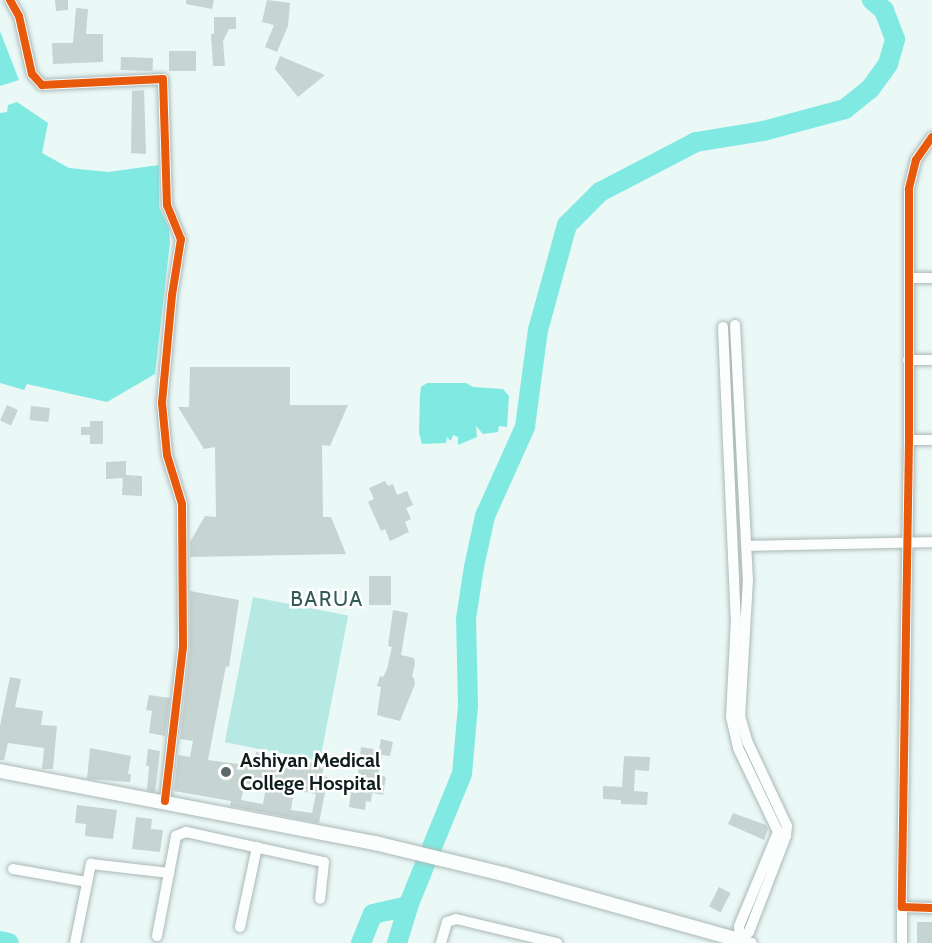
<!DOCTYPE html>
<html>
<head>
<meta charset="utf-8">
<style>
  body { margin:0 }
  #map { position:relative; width:932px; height:943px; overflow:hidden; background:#eaf8f6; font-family:Cabin,sans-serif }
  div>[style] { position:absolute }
  .green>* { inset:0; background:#b7e9e4; transform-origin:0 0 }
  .water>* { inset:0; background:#80eae2 }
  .river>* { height:20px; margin:-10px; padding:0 10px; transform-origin:10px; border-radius:10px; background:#80eae2 }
  .building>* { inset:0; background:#c6d4d2; transform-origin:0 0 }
  .roads { filter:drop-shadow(0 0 2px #aab8b7) drop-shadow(0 0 2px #aab8b7) }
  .minor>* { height:10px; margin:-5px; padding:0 5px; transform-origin:5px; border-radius:5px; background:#fcfefe }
  .tertiary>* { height:14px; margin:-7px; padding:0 7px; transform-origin:7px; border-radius:7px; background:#fcfefe }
  .cycleway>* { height:8px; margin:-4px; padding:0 4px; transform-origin:4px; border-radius:4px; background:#e8590c }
  .dots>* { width:16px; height:16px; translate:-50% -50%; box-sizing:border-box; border:3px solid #fff; border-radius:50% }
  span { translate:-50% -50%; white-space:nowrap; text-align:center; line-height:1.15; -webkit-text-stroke:5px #fff; paint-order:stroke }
  .poi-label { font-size:20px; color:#0d1e1c; font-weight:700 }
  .left { translate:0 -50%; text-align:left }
  .neighbourhood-label { font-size:21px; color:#335a56; letter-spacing:1.5px }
</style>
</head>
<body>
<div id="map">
  <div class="green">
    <div style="left:253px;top:597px;width:97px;height:148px;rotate:11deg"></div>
  </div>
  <div class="water">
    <div style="clip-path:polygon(0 31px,19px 80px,0 86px)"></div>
    <div style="clip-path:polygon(17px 102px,48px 123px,42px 153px,69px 168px,108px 172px,159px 165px,159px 207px,169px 228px,170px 242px,155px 374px,107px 402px,27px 384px,24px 390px,0 383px,0 113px,7px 112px,8px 105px)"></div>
    <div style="clip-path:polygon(427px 383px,466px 383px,473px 387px,503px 389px,509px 396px,507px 427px,499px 426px,498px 432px,483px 434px,476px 426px,477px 437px,458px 445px,458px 437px,453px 435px,451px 441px,447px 437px,446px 443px,422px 444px,419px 433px,420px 395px,421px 387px)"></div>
  </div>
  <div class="river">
    <div style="left:0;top:941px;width:9px;rotate:13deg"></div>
    <div style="left:361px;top:943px;width:31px;rotate:-68deg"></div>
    <div style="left:373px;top:914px;width:36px;rotate:-13deg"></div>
    <div style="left:397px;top:943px;width:39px;rotate:-73deg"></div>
    <div style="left:408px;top:906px;width:143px;rotate:-67.8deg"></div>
    <div style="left:462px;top:774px;width:69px;rotate:-85deg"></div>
    <div style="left:468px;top:705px;width:86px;rotate:-91.3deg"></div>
    <div style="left:466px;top:619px;width:53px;rotate:-81.3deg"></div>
    <div style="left:474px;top:567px;width:52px;rotate:-77.8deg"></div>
    <div style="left:485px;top:516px;width:98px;rotate:-65.8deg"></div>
    <div style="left:525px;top:427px;width:98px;rotate:-82.4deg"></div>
    <div style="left:538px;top:330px;width:109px;rotate:-74.6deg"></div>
    <div style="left:567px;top:225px;width:47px;rotate:-45deg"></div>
    <div style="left:600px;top:192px;width:108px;rotate:-27.5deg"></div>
    <div style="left:696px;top:142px;width:68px;rotate:-9.3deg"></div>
    <div style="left:763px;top:131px;width:85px;rotate:-15deg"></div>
    <div style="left:845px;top:109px;width:32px;rotate:-39deg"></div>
    <div style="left:870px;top:89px;width:31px;rotate:-54deg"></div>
    <div style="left:888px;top:64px;width:26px;rotate:-74deg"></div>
    <div style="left:895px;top:39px;width:31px;rotate:-111deg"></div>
    <div style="left:884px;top:10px;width:16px;rotate:-140deg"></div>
  </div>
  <div class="building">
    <div style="clip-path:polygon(55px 0,68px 0,68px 10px,56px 11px)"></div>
    <div style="clip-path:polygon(186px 0,214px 0,212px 9px,186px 4px)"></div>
    <div style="clip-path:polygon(267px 0,290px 3px,288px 26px,277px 52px,265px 47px,274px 25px,262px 22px)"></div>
    <div style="clip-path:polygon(76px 8px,88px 9px,86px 34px,103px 34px,103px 62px,53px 64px,52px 43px,73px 43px)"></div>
    <div style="clip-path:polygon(214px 17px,236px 17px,236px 29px,229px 29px,223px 41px,225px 66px,213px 66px,211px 34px,214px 34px)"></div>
    <div style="left:169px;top:51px;width:27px;height:20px"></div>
    <div style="clip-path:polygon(280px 56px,325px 75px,298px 97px,275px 69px)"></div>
    <div style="left:121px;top:57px;width:32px;height:13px;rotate:2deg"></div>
    <div style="clip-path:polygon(144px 90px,146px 154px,131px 153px,132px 91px)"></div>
    <div style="clip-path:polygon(190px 367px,290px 367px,290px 405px,348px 405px,330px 446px,322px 445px,323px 517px,331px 517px,346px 554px,190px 557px,190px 542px,205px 516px,216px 517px,215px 447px,204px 449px,178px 407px,189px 407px)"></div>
    <div style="left:7px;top:405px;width:12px;height:17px;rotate:24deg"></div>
    <div style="left:31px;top:406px;width:19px;height:14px;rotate:6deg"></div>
    <div style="clip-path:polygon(90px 421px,103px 421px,103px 444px,90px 444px,90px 435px,81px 435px,81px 427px,90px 427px)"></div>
    <div style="clip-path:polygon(126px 461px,126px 475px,142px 476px,142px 496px,122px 495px,123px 478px,106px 479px,106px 462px)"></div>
    <div style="clip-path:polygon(385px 481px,388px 486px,393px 484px,397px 495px,407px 491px,413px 505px,406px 508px,411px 519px,405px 522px,409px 532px,390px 541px,385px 529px,381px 531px,368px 502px,374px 499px,369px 488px)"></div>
    <div style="left:369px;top:576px;width:22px;height:29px"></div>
    <div style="clip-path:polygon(evenodd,190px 591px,239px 600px,229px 667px,226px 666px,208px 760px,254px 766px,256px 752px,324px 765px,322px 776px,328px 777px,319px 823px,230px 806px,231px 801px,174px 791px,178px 755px,190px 757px,193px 741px,180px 739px,190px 648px,190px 591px,245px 783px,266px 787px,263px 804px,241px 800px,245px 783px,190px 591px,294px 790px,316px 794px,312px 813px,291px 810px,294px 790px)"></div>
    <div style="clip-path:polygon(393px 610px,408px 613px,401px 655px,414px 658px,415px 664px,412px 677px,414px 678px,415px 684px,400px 721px,377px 715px,381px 687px,377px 686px,380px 676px,383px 677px,387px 669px,392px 647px,388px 646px)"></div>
    <div style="clip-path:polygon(10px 677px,21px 679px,15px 707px,43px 711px,41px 725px,57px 726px,53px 769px,42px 769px,44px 748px,8px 743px,4px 760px,0 760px,0 726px)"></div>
    <div style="clip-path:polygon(149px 695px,170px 698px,165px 736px,149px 733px,152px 711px,146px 710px)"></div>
    <div style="clip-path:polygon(381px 739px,393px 742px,390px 756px,382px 755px,378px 775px,386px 777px,383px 795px,372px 793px,371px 802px,366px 801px,365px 810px,349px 807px,351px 792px,356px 793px,361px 747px,379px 750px)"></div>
    <div style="clip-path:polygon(90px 748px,131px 756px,128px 774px,131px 774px,130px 782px,87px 779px)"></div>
    <div style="clip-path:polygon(148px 749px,160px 751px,155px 792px,147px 790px,149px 766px,146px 766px)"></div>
    <div style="clip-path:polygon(624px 756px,650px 757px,649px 771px,635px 770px,634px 791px,648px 792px,647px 805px,621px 804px,621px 800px,603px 799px,603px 786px,622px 787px)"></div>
    <div style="clip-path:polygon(77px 805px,117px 810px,113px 839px,85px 836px,86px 824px,75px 823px)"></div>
    <div style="clip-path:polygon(733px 813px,766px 825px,768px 829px,764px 840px,728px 824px)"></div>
    <div style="clip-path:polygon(136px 817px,152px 819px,151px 829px,163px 830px,160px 852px,132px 849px)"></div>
    <div style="left:719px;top:887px;width:13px;height:22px;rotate:27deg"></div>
    <div style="left:932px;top:922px;width:21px;height:15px;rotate:90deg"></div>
  </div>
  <div class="roads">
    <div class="minor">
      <div style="left:10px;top:0;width:18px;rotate:61deg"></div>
      <div style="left:19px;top:16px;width:59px;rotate:77.4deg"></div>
      <div style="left:32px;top:74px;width:15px;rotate:48deg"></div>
      <div style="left:42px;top:85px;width:121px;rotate:-2.8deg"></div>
      <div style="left:163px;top:79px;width:126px;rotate:88.2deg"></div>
      <div style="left:167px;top:205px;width:37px;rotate:68deg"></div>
      <div style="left:181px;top:239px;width:57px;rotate:99.1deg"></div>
      <div style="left:172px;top:295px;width:108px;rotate:95.3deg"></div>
      <div style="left:162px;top:403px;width:52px;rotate:84.5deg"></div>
      <div style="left:167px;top:455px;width:51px;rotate:73deg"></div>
      <div style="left:182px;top:504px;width:143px;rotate:89.6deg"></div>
      <div style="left:183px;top:647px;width:155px;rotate:96.7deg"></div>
      <div style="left:932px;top:137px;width:28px;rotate:125deg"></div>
      <div style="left:916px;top:160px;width:30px;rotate:104deg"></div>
      <div style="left:909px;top:189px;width:251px;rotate:90deg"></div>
      <div style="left:909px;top:440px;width:467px;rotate:90.9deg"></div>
      <div style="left:902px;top:907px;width:30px;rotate:2deg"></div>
      <div style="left:910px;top:278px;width:22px"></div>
      <div style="left:735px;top:325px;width:254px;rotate:87.1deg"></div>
      <div style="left:748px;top:579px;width:137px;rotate:93.3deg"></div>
      <div style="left:740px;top:716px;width:26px;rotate:74deg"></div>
      <div style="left:747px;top:741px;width:94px;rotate:64.8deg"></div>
      <div style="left:787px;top:826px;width:10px;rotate:96deg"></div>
      <div style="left:786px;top:836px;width:103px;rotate:111.1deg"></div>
      <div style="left:749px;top:932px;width:12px;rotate:138deg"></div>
      <div style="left:723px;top:327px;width:292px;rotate:87.5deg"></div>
      <div style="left:736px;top:619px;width:98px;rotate:92.9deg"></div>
      <div style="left:731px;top:717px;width:32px;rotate:77deg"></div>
      <div style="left:738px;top:748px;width:93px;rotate:64.5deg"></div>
      <div style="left:778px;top:832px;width:102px;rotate:112.5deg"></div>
      <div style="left:739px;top:926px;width:14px;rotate:86deg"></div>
      <div style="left:908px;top:360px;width:24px"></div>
      <div style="left:909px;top:440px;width:23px"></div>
      <div style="left:747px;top:546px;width:185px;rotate:-1.2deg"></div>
      <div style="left:13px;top:869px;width:75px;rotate:10deg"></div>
      <div style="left:240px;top:927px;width:82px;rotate:-78deg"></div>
      <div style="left:157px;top:936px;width:102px;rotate:-79.2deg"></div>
      <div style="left:176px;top:836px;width:11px;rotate:-22deg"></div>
      <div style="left:186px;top:832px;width:141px;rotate:12.3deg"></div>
      <div style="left:324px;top:862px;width:37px;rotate:96deg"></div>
      <div style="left:740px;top:940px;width:12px;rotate:14deg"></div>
      <div style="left:75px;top:943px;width:81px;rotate:-78.6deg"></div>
      <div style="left:91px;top:864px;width:79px;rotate:6.6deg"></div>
      <div style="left:441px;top:943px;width:22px;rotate:-74deg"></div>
      <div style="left:447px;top:922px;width:9px;rotate:-18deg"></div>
      <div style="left:456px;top:919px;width:104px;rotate:13.4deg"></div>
      <div style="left:902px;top:943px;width:36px;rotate:-90deg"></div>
    </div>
    <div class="tertiary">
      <div style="left:0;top:771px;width:382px;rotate:10.9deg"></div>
      <div style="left:375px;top:843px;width:132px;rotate:13.6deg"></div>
      <div style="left:503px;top:874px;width:246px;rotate:15.6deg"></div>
      <div style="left:740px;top:940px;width:3px;rotate:90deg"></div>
    </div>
  </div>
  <div class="cycleway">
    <div style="left:10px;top:0;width:18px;rotate:61deg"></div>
    <div style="left:19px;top:16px;width:59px;rotate:77.4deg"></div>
    <div style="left:32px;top:74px;width:15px;rotate:48deg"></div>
    <div style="left:42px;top:85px;width:121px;rotate:-2.8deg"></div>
    <div style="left:163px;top:79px;width:126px;rotate:88.2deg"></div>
    <div style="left:167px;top:205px;width:37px;rotate:68deg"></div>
    <div style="left:181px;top:239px;width:57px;rotate:99.1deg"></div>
    <div style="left:172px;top:295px;width:108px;rotate:95.3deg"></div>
    <div style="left:162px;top:403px;width:52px;rotate:84.5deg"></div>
    <div style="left:167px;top:455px;width:51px;rotate:73deg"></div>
    <div style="left:182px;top:504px;width:143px;rotate:89.6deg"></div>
    <div style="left:183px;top:647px;width:155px;rotate:96.7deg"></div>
    <div style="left:932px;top:137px;width:28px;rotate:125deg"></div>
    <div style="left:916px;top:160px;width:30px;rotate:104deg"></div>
    <div style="left:909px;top:189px;width:251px;rotate:90deg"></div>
    <div style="left:909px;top:440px;width:467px;rotate:90.9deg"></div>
    <div style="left:902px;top:907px;width:30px;rotate:2deg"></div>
  </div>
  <div class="dots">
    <div style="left:226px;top:772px;background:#5a6a68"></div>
  </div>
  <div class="poi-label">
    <span class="left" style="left:240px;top:772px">Ashiyan Medical<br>College Hospital</span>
  </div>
  <div class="neighbourhood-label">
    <span style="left:327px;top:599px">BARUA</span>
  </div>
</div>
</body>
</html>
